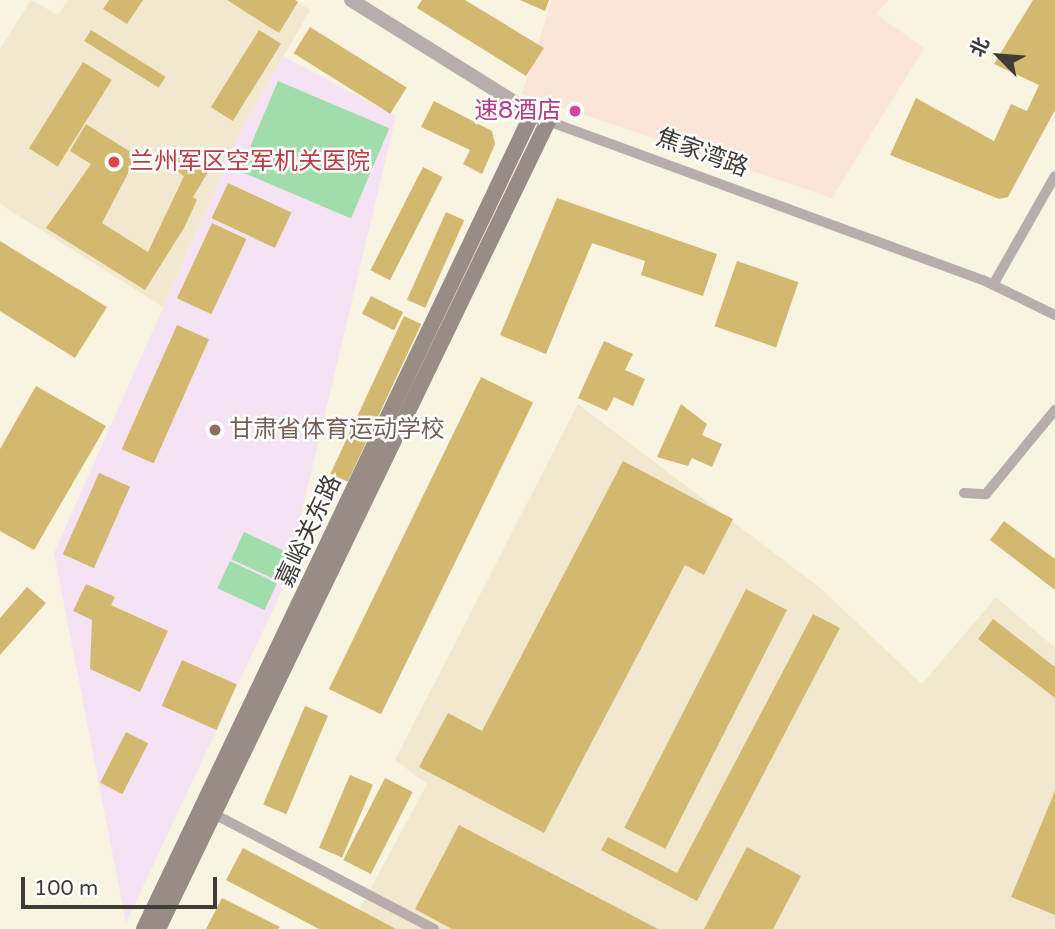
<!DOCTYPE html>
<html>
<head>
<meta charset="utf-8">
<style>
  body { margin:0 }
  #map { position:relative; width:1055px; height:929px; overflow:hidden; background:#f9f3e1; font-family:"Varela Round","Noto Sans SC",sans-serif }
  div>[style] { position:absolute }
  .commercial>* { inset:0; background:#fbe4d8 }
  .built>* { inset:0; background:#f1e8cf }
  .education>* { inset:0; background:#f5e3f4 }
  .green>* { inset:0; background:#a1ddaa; transform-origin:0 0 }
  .building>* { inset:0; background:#d3b970; transform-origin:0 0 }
  .minor>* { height:10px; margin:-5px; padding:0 5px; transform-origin:5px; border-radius:5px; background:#b7aeab }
  .tertiary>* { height:14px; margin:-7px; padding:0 7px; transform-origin:7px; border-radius:7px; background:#b7aeab }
  .secondary>* { height:16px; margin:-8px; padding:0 8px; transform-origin:8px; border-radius:8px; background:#998c87 }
  .dots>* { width:19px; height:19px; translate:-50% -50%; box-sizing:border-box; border:4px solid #fff; border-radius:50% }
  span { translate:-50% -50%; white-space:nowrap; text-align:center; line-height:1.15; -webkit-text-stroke:5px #fff; paint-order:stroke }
  .hotel-label { font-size:24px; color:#b23c85 }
  .right { translate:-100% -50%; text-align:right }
  .street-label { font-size:24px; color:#3e3c35 }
  .health-label { font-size:24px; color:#be3a42 }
  .left { translate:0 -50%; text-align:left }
  .education-label { font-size:24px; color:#785e54 }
  .north { position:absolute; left:964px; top:21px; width:70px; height:70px; -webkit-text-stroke:5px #fff; paint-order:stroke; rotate:295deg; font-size:19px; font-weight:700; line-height:28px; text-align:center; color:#3e3c35 }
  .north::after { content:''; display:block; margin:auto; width:24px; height:32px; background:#3e3c35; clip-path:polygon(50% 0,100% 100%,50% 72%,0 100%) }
  .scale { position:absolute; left:21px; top:877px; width:196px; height:32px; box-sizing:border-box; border:4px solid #3e3c35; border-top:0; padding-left:9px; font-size:21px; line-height:24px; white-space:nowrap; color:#3e3c35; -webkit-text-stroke:5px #fff; paint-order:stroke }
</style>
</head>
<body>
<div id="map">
  <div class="commercial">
    <div style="clip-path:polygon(552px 0,889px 0,876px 14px,924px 48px,832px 198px,522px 94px)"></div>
  </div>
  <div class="built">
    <div style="clip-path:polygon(31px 0,58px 15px,68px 0,294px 0,310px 10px,246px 121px,163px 307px,0 204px,0 49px)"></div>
    <div style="clip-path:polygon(578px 404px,819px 587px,922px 684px,996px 597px,1055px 648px,1055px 929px,349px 929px,427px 784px,395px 760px)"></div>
  </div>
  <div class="education">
    <div style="clip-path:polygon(283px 56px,396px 116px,284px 586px,126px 923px,54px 553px,246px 121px)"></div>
  </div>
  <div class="green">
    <div style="left:278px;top:81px;width:121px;height:98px;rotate:23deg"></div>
    <div style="left:244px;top:532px;width:52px;height:30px;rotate:25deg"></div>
    <div style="left:230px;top:561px;width:52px;height:30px;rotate:25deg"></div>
  </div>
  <div class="building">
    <div style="clip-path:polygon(109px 0,143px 0,127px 24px,103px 9px)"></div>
    <div style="clip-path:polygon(227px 0,295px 0,298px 2px,279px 33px)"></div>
    <div style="clip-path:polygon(422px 0,465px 0,544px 48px,526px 76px,417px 8px)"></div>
    <div style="clip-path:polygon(520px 0,549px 0,545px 11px)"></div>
    <div style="clip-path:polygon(1033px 0,1055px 0,1055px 110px,1008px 197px,999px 199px,890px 155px,916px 98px,994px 141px,1011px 104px,1027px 111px,1039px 85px,994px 64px)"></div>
    <div style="left:310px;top:27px;width:114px;height:31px;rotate:32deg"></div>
    <div style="left:91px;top:30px;width:88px;height:13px;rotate:32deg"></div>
    <div style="left:259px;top:30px;width:26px;height:91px;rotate:32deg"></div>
    <div style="left:83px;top:62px;width:34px;height:102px;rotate:32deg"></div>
    <div style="clip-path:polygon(434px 101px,492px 131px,495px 144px,482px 174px,463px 164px,470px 150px,421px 127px)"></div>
    <div style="clip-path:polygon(86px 124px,137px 156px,102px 223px,148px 252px,184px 176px,164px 163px,174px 146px,210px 169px,193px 197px,197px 200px,184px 228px,145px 290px,46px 228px,91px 164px,70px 151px)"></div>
    <div style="left:423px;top:167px;width:22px;height:116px;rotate:27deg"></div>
    <div style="left:228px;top:183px;width:70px;height:39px;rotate:25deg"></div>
    <div style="clip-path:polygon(557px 198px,717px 254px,703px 296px,641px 275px,645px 261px,592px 243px,546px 354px,500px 335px)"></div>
    <div style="left:446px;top:212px;width:20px;height:96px;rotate:24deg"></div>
    <div style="left:212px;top:223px;width:38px;height:83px;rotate:25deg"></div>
    <div style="clip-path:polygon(0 241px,107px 307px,75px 358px,0 311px)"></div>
    <div style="left:737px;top:261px;width:65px;height:69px;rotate:19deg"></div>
    <div style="left:371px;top:296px;width:36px;height:20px;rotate:27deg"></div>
    <div style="left:404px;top:316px;width:19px;height:174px;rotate:25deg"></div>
    <div style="left:177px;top:325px;width:35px;height:136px;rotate:24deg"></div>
    <div style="clip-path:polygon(604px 341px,633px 354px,625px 370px,645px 379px,633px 406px,614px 397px,607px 411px,578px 398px)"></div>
    <div style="left:481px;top:377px;width:58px;height:347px;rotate:26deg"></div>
    <div style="clip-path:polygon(36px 386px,106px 426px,34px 550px,0 531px,0 449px)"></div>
    <div style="clip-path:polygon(681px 404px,707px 424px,702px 435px,722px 444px,712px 467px,692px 458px,688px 466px,657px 457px)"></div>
    <div style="clip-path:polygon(623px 461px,733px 519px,704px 575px,685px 565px,544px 833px,419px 767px,448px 713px,482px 731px)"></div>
    <div style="left:99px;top:473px;width:34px;height:89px;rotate:24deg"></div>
    <div style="clip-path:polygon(1004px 521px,1055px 559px,1055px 590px,990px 540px)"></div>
    <div style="clip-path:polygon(86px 584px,115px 597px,111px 605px,168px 631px,140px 692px,90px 669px,92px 620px,73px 611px)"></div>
    <div style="clip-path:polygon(27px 587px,46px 603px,0 655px,0 618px)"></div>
    <div style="left:746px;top:589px;width:46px;height:268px;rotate:27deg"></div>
    <div style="clip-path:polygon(813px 614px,840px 628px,697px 901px,601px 850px,608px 837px,677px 873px)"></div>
    <div style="clip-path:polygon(993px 619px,1055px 667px,1055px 698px,978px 639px)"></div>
    <div style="left:182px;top:660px;width:60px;height:50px;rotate:24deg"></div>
    <div style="left:305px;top:706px;width:25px;height:107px;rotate:23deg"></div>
    <div style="left:126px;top:732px;width:25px;height:57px;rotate:27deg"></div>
    <div style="left:350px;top:775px;width:25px;height:79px;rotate:23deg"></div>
    <div style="left:385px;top:778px;width:31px;height:92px;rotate:27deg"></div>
    <div style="clip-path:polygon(1055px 791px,1055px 915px,1011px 897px)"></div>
    <div style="clip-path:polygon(459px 825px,658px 929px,452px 929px,415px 909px)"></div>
    <div style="clip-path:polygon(747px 847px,801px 876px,773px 929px,704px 929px)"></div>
    <div style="clip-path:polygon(243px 848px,396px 929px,319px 929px,226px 880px)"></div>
    <div style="clip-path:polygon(222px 898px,280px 927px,278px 929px,206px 929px)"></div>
  </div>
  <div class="minor">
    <div style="left:548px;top:121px;width:463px;rotate:20.1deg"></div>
    <div style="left:983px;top:280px;width:80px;rotate:25.9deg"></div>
    <div style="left:993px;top:285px;width:125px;rotate:-60.4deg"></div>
    <div style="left:964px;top:493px;width:22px;rotate:3deg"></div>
    <div style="left:986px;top:494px;width:109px;rotate:-50.6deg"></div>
    <div style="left:216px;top:815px;width:246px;rotate:27.6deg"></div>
  </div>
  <div class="tertiary">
    <div style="left:351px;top:0;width:223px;rotate:32deg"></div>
  </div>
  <div class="secondary">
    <div style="left:144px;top:929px;width:903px;rotate:-64.54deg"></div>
    <div style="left:158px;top:929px;width:897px;rotate:-64.23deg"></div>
  </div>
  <div class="dots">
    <div style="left:575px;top:111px;background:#d1479c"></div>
    <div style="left:114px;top:162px;background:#e0444e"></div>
    <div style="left:215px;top:430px;background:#8d6e63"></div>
  </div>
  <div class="hotel-label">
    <span class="right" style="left:561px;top:111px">速8酒店</span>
  </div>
  <div class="street-label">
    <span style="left:702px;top:153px;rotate:20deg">焦家湾路</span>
    <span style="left:309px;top:531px;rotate:-65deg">嘉峪关东路</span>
  </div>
  <div class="health-label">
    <span class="left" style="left:130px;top:162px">兰州军区空军机关医院</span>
  </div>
  <div class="education-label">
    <span class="left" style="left:229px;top:430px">甘肃省体育运动学校</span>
  </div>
  <div class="north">北</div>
  <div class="scale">100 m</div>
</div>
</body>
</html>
